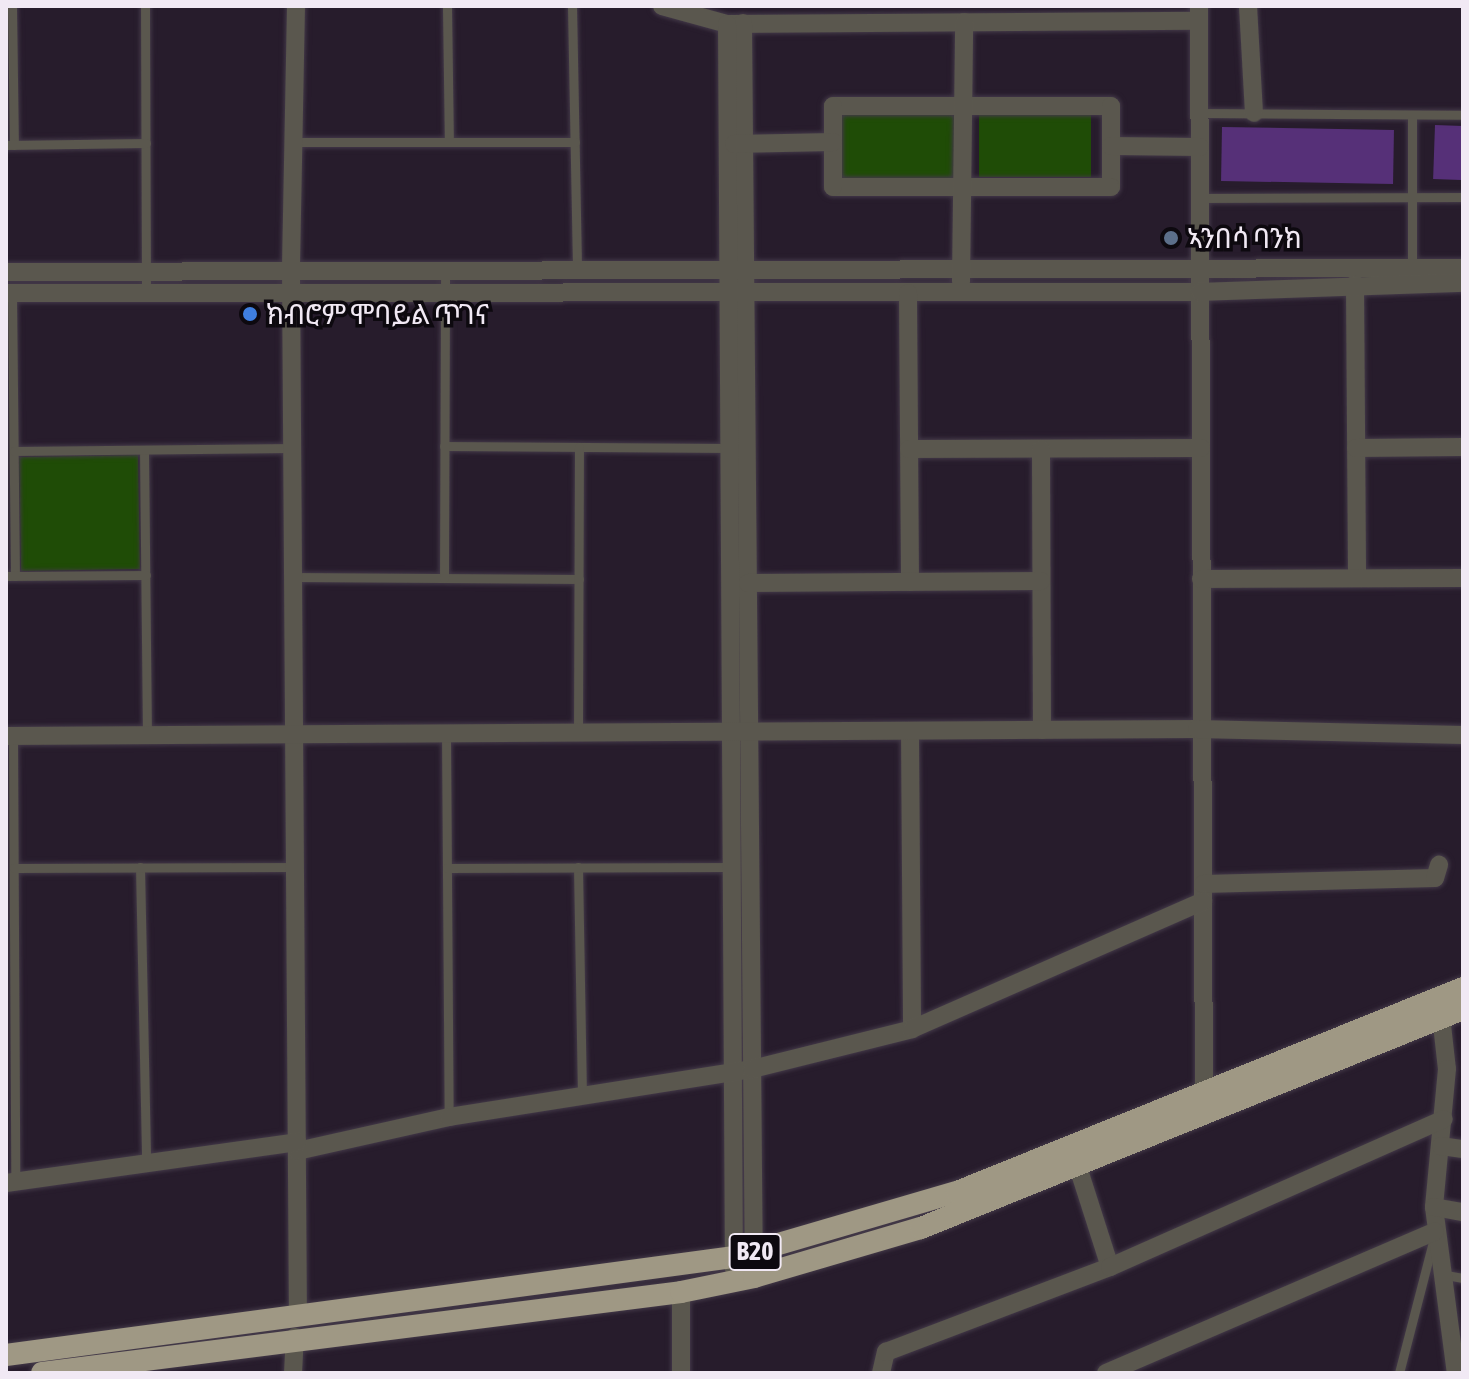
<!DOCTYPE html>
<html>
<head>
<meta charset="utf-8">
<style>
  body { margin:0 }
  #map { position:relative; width:1469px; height:1379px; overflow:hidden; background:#271c2c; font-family:"Asap Condensed","Noto Sans Ethiopic",sans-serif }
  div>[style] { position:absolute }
  .green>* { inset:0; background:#1f4c06; transform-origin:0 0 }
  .building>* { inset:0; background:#563078; transform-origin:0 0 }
  .roads { filter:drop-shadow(0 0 2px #433948) drop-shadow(0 0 2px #433948) }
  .service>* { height:9px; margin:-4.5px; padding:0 4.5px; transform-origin:4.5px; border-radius:4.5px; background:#5a574e }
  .minor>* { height:18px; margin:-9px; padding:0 9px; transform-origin:9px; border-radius:9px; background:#5a574e }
  .trunk>* { height:22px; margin:-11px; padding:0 11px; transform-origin:11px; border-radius:11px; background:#9f9884 }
  .dots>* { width:22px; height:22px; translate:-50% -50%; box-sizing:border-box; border:4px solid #0d090f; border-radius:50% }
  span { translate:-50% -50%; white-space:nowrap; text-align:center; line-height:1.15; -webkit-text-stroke:7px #0d090f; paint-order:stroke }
  .shield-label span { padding:2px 6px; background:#0d090f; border:2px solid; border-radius:6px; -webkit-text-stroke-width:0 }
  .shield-label { font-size:26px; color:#f1e9f4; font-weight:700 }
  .poi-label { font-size:28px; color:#f1e9f4 }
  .left { translate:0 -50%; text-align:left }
  .frame { position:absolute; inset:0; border:8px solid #f1e9f4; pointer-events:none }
</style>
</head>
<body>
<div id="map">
  <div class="green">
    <div style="left:979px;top:114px;width:112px;height:63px"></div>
    <div style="left:842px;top:115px;width:112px;height:63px"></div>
    <div style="left:138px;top:455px;width:114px;height:119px;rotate:89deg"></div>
  </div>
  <div class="building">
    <div style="left:1435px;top:125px;width:28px;height:54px;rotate:2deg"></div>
    <div style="left:1222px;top:127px;width:172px;height:54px;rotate:1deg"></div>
  </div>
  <div class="roads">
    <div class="service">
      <div style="left:12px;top:6px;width:139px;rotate:89.2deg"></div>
      <div style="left:145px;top:6px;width:287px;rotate:89.8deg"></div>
      <div style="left:447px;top:6px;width:136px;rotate:89.2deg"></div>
      <div style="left:572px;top:6px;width:265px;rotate:88.9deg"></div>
      <div style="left:1200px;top:113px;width:263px;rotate:0.4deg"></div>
      <div style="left:294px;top:142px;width:281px"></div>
      <div style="left:6px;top:145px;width:140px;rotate:-0.8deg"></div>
      <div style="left:1200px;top:198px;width:263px;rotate:-0.2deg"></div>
      <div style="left:1412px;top:269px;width:154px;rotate:-90deg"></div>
      <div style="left:12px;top:292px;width:284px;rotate:89.4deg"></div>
      <div style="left:444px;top:446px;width:285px;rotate:0.4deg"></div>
      <div style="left:144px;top:450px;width:284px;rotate:89.4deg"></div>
      <div style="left:14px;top:451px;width:278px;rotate:-0.6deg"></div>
      <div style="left:6px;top:576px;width:140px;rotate:-0.4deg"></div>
      <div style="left:293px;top:577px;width:286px;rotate:0.4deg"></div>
      <div style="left:444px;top:578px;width:308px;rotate:-89.8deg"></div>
      <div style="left:578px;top:732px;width:285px;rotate:-89.8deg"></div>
      <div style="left:446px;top:733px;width:384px;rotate:89.6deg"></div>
      <div style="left:13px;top:736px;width:446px;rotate:89.7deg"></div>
      <div style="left:140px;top:867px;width:296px;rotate:88.8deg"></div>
      <div style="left:578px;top:867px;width:228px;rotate:89deg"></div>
      <div style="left:14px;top:868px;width:281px;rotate:-0.2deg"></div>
      <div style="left:447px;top:868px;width:285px;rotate:-0.2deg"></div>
      <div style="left:1446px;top:1275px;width:17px;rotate:10deg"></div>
      <div style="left:1399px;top:1373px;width:139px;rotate:-75.5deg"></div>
    </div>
    <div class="minor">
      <div style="left:296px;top:6px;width:265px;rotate:91.1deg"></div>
      <div style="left:291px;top:271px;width:1042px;rotate:89.62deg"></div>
      <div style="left:662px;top:6px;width:67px;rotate:15.5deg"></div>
      <div style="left:727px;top:24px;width:472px;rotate:-0.4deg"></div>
      <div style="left:1199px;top:6px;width:1096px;rotate:89.74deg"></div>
      <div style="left:1248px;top:6px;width:107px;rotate:86.8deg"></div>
      <div style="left:743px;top:23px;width:1254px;rotate:89.5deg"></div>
      <div style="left:727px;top:24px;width:1245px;rotate:89.68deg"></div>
      <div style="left:833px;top:106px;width:278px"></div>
      <div style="left:1111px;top:106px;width:81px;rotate:90deg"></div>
      <div style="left:1111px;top:187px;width:278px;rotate:180deg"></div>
      <div style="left:833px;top:187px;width:81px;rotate:-90deg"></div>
      <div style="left:734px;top:144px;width:99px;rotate:-1.2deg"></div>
      <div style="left:1111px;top:146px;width:89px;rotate:0.6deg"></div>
      <div style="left:6px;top:272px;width:1457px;rotate:-0.16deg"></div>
      <div style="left:961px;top:282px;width:260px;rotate:-89.3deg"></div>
      <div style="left:1355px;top:284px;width:294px;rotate:89.6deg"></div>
      <div style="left:6px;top:293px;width:1194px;rotate:-0.05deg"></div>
      <div style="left:1200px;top:292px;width:263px;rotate:-2deg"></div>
      <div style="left:908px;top:293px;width:289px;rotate:89.6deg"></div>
      <div style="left:1356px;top:448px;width:107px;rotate:-0.5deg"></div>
      <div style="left:909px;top:449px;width:292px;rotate:-0.2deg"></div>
      <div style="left:1041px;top:449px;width:281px;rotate:89.8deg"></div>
      <div style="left:1201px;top:579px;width:262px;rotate:-0.2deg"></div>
      <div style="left:748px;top:583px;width:293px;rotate:-0.4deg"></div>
      <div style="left:910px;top:731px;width:298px;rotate:89.6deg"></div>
      <div style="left:6px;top:736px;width:1191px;rotate:-0.34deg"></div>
      <div style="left:1197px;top:729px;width:266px;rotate:1.3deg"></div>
      <div style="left:1203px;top:884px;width:232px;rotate:-1.5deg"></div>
      <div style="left:1435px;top:878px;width:14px;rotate:-73deg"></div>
      <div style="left:1440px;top:1007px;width:62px;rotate:83.6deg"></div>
      <div style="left:1447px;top:1069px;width:139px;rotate:95.4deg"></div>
      <div style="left:1434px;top:1207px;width:167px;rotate:82.5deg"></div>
      <div style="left:1441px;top:1146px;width:22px;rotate:8deg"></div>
      <div style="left:297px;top:1151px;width:156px;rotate:-12.6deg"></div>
      <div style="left:449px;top:1117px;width:307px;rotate:-9deg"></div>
      <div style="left:752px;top:1069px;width:165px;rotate:-14deg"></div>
      <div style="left:912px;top:1029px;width:318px;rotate:-23.7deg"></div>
      <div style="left:1078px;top:1167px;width:105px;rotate:72.3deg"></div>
      <div style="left:6px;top:1183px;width:294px;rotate:-8deg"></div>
      <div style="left:1434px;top:1207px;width:29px;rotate:10deg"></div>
      <div style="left:681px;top:1292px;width:81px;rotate:90deg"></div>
      <div style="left:293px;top:1373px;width:36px;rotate:-87deg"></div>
      <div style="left:881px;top:1373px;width:22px;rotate:-77deg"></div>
      <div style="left:886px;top:1352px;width:240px;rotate:-20.8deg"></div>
      <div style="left:1110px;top:1267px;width:365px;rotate:-23.9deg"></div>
      <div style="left:1106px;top:1373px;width:358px;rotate:-23.3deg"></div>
    </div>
    <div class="trunk">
      <div style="left:6px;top:1355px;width:735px;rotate:-7.67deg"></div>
      <div style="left:734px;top:1257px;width:232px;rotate:-16.3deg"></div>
      <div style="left:957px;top:1192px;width:546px;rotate:-21.96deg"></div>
      <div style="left:42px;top:1373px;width:644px;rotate:-7.22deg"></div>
      <div style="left:681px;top:1292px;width:75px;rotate:-11.6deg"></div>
      <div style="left:754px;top:1277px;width:174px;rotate:-16.4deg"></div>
      <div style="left:921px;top:1228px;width:585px;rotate:-22deg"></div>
    </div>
  </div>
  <div class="dots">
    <div style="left:1171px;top:238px;background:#5c6f8a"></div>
    <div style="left:250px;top:314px;background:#3f7fe0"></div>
  </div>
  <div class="shield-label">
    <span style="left:755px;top:1252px">B20</span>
  </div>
  <div class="poi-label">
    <span class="left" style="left:1187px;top:238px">ኣንበሳ ባንክ</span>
    <span class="left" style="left:266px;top:314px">ክብሮም ሞባይል ጥገና</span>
  </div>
  <div class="frame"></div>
</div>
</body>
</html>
